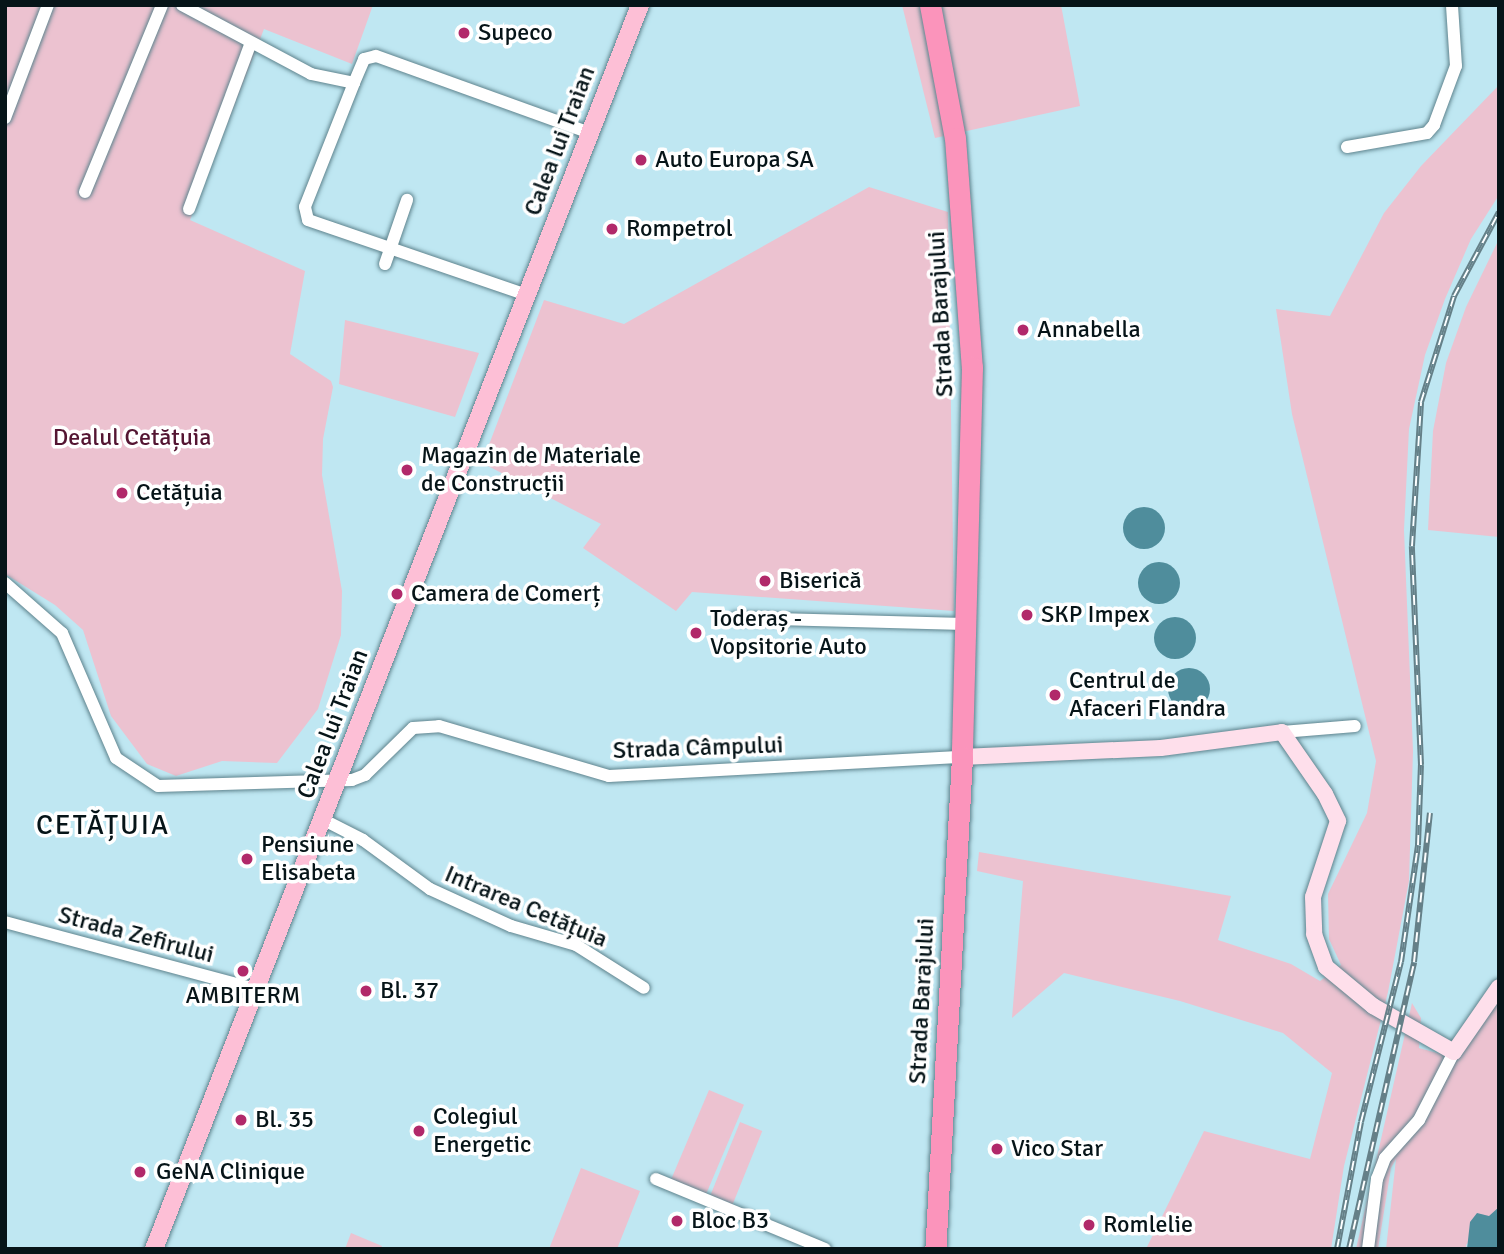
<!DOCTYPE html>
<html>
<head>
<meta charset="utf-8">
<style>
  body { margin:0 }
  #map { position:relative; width:1504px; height:1254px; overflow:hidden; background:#bfe7f2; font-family:Signika,sans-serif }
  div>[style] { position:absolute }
  .green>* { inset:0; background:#ecc2d0; transform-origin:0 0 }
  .water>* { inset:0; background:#4f8d9c }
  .round { border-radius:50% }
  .roads { filter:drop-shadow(0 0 2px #5e838d) drop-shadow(0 0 2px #5e838d) }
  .street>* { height:12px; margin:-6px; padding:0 6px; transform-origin:6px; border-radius:6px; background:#fff }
  .secondary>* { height:16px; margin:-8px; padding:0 8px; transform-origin:8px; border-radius:8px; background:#fedfeb }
  .primary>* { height:18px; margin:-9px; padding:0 9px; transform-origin:9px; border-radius:9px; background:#fdbfd6 }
  .highway>* { height:21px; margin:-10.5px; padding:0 10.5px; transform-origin:10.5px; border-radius:10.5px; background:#fb94bb }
  .rail>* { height:6px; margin-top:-3px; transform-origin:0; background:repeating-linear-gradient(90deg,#fff 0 10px,#658088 0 20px); box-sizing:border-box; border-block:2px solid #658088 }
  .dots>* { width:19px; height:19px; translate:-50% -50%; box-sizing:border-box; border:4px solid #fff; border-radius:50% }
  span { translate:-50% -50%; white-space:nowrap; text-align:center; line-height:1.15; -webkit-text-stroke:7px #fff; paint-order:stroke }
  .poi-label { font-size:24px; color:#061418 }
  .left { translate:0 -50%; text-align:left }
  .street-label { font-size:24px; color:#061418 }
  .park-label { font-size:24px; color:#541532 }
  .quarter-label { font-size:28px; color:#061418; letter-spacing:2px }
  .frame { position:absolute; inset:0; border:7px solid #061418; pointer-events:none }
</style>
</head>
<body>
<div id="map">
  <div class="green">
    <div style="clip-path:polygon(5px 5px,373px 5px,352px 64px,264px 29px,190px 220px,305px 271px,290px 354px,331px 381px,333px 387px,323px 439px,322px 475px,342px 591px,341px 635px,318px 709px,277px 763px,222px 761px,176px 776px,147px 764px,111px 716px,83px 630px,55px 605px,5px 574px)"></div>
    <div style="clip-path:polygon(902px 5px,1061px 5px,1080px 106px,935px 138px)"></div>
    <div style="clip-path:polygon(1499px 85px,1499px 195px,1471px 239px,1445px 299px,1425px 355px,1409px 429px,1404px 530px,1413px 751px,1409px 881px,1388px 992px,1344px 1166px,1331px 1249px,1146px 1249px,1204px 1131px,1310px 1159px,1332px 1073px,1283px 1033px,1180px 1001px,1064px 973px,1012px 1018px,1023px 881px,977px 871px,979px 852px,1231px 896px,1218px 940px,1291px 964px,1320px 981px,1341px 965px,1329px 939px,1328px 894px,1367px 813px,1376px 761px,1292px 414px,1276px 309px,1330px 316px,1384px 213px,1421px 166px)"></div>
    <div style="clip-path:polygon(869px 187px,948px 212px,954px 611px,692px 592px,676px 611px,583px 548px,601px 524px,482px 463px,544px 300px,624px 324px)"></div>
    <div style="clip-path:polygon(1499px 239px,1499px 537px,1428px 530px,1433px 431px,1446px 363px,1466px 307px)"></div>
    <div style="clip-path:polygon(345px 320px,479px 353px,455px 417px,339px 384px)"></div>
    <div style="clip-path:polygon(1499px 997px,1499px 1207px,1466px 1245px,1467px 1249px,1386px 1249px,1396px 1159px,1391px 1168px,1378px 1249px,1356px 1249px,1412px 1003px,1421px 1018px,1419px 1048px,1456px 1058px)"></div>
    <div style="left:709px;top:1090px;width:38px;height:99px;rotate:23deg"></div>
    <div style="left:740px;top:1122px;width:24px;height:79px;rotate:22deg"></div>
    <div style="clip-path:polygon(581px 1168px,640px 1191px,617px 1249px,549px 1249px)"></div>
    <div style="clip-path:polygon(351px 1233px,382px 1246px,381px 1249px,345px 1249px)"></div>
  </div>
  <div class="water">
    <div class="round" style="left:1123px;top:507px;width:42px;height:42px"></div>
    <div class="round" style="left:1138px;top:562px;width:42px;height:42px"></div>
    <div class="round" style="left:1154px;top:617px;width:42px;height:42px"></div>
    <div class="round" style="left:1168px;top:668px;width:42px;height:42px"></div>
    <div style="clip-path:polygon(1499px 1207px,1499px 1249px,1467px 1249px,1470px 1222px,1477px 1213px,1489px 1216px)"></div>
  </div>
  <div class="roads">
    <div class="street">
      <div style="left:182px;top:5px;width:146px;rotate:28.1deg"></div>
      <div style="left:311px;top:74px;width:44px;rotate:11.8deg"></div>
      <div style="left:354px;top:83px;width:133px;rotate:111.6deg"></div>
      <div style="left:305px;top:207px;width:13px;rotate:77deg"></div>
      <div style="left:308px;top:220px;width:231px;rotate:18.9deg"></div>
      <div style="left:354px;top:83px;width:26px;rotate:-67deg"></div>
      <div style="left:364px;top:59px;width:12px;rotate:-14deg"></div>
      <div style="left:376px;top:56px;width:227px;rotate:19.8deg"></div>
      <div style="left:5px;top:118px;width:121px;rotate:-69.2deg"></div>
      <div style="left:1347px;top:147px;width:81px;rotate:-9.9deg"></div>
      <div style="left:1427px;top:133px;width:11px;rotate:-49deg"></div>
      <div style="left:1434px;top:125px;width:63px;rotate:-69.6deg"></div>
      <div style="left:1456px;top:66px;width:61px;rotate:-93.8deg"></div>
      <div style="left:85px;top:192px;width:202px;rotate:-67.6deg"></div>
      <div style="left:189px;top:209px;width:175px;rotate:-69.6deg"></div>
      <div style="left:385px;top:264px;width:68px;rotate:-71deg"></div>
      <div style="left:5px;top:583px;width:76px;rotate:41.3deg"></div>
      <div style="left:62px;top:633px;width:136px;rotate:66.6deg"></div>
      <div style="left:116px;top:758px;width:50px;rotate:33.7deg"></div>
      <div style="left:158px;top:786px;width:194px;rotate:-1.8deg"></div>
      <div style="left:352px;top:780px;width:14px;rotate:-21deg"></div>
      <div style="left:365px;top:775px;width:67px;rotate:-44.4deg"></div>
      <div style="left:413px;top:728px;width:26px;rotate:-4deg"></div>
      <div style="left:439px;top:726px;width:177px;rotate:16.4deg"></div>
      <div style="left:609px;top:776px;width:354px;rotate:-3.1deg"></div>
      <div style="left:735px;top:618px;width:233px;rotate:1.5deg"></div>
      <div style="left:1282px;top:732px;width:73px;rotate:-4.7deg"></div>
      <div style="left:322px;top:819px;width:46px;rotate:27.1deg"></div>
      <div style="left:363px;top:840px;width:83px;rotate:36.2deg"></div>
      <div style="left:430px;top:889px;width:89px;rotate:24.6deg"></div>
      <div style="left:511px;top:926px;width:68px;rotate:16.3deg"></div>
      <div style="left:576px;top:945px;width:80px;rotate:32.3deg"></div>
      <div style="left:5px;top:922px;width:259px;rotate:15deg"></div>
      <div style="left:656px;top:1179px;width:183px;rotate:22.5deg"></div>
      <div style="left:1368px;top:1249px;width:71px;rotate:-82.7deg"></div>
      <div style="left:1377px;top:1179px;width:22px;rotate:-69deg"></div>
      <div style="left:1385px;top:1158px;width:51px;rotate:-48.2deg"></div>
      <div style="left:1419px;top:1120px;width:76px;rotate:-62.8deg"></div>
    </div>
    <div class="secondary">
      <div style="left:962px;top:757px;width:199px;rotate:-2.6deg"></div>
      <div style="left:1161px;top:748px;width:122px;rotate:-7.5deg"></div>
      <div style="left:1282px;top:732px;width:75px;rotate:55.3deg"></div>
      <div style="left:1325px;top:794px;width:30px;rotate:64deg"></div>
      <div style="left:1338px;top:821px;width:80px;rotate:108.2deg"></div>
      <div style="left:1313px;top:897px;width:37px;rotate:88deg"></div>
      <div style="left:1314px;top:934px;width:35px;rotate:70deg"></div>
      <div style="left:1326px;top:967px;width:61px;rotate:39.7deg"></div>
      <div style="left:1373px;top:1006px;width:93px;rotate:29.6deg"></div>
      <div style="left:1454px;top:1052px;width:79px;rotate:-55.3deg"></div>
    </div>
    <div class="primary">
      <div style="left:154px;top:1249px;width:1336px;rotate:-68.66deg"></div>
    </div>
    <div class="highway">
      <div style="left:930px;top:5px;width:135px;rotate:79.4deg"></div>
      <div style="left:955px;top:138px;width:230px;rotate:85.8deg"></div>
      <div style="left:972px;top:367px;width:390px;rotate:91.5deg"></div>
      <div style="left:962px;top:757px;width:493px;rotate:93.1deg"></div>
    </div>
  </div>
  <div class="rail">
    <div style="left:1337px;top:1249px;width:129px;rotate:-79.3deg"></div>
    <div style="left:1361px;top:1122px;width:165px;rotate:-76deg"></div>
    <div style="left:1401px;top:962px;width:118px;rotate:-81.7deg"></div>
    <div style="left:1418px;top:845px;width:80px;rotate:-87.9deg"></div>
    <div style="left:1421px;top:765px;width:219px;rotate:-92.4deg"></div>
    <div style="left:1412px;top:546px;width:144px;rotate:-86.4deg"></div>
    <div style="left:1421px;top:402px;width:111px;rotate:-72.7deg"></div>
    <div style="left:1454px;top:296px;width:95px;rotate:-61.8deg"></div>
    <div style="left:1349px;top:1249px;width:294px;rotate:-77.2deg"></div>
    <div style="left:1414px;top:962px;width:150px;rotate:-83.9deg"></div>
  </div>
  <div class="dots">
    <div style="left:464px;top:33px;background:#b1296a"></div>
    <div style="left:641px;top:160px;background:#b1296a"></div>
    <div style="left:612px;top:229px;background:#b1296a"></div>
    <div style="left:1023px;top:330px;background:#b1296a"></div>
    <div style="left:407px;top:470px;background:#b1296a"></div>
    <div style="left:122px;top:493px;background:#b1296a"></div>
    <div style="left:765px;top:581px;background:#b1296a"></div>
    <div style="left:397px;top:594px;background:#b1296a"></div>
    <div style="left:1027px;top:615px;background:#b1296a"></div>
    <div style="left:696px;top:633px;background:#b1296a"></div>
    <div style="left:1055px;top:695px;background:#b1296a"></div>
    <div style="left:247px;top:859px;background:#b1296a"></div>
    <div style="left:243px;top:971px;background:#b1296a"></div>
    <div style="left:366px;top:991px;background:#b1296a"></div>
    <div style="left:241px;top:1120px;background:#b1296a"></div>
    <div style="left:419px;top:1131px;background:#b1296a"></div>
    <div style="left:997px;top:1149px;background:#b1296a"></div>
    <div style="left:140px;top:1172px;background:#b1296a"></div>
    <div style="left:677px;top:1221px;background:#b1296a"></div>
    <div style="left:1089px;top:1225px;background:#b1296a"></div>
  </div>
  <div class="poi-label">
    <span class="left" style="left:478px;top:33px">Supeco</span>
    <span class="left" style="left:655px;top:160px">Auto Europa SA</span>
    <span class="left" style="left:626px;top:229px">Rompetrol</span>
    <span class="left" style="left:1037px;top:330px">Annabella</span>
    <span class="left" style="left:421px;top:470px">Magazin de Materiale<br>de Construcții</span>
    <span class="left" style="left:136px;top:493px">Cetățuia</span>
    <span class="left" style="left:779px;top:581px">Biserică</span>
    <span class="left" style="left:411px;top:594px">Camera de Comerț</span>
    <span class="left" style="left:1041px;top:615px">SKP Impex</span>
    <span class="left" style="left:710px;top:633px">Toderaș -<br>Vopsitorie Auto</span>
    <span class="left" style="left:1069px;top:695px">Centrul de<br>Afaceri Flandra</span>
    <span class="left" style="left:261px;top:859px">Pensiune<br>Elisabeta</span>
    <span class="left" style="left:380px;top:991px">Bl. 37</span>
    <span style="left:243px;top:996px">AMBITERM</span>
    <span class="left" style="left:433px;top:1131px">Colegiul<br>Energetic</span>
    <span class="left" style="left:255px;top:1120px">Bl. 35</span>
    <span class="left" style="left:1011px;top:1149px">Vico Star</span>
    <span class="left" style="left:156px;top:1172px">GeNA Clinique</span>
    <span class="left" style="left:691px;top:1221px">Bloc B3</span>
    <span class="left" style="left:1103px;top:1225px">Romlelie</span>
  </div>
  <div class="street-label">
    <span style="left:560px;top:141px;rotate:-69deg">Calea lui Traian</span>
    <span style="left:941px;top:314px;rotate:-93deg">Strada Barajului</span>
    <span style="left:333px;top:724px;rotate:-69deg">Calea lui Traian</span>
    <span style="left:698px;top:748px;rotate:-2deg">Strada Câmpului</span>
    <span style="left:526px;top:907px;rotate:23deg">Intrarea Cetățuia</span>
    <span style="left:136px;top:935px;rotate:15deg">Strada Zefirului</span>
    <span style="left:922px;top:1001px;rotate:-87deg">Strada Barajului</span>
  </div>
  <div class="park-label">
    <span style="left:132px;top:438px">Dealul Cetățuia</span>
  </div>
  <div class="quarter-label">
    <span style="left:103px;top:825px">CETĂȚUIA</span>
  </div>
  <div class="frame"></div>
</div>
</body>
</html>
